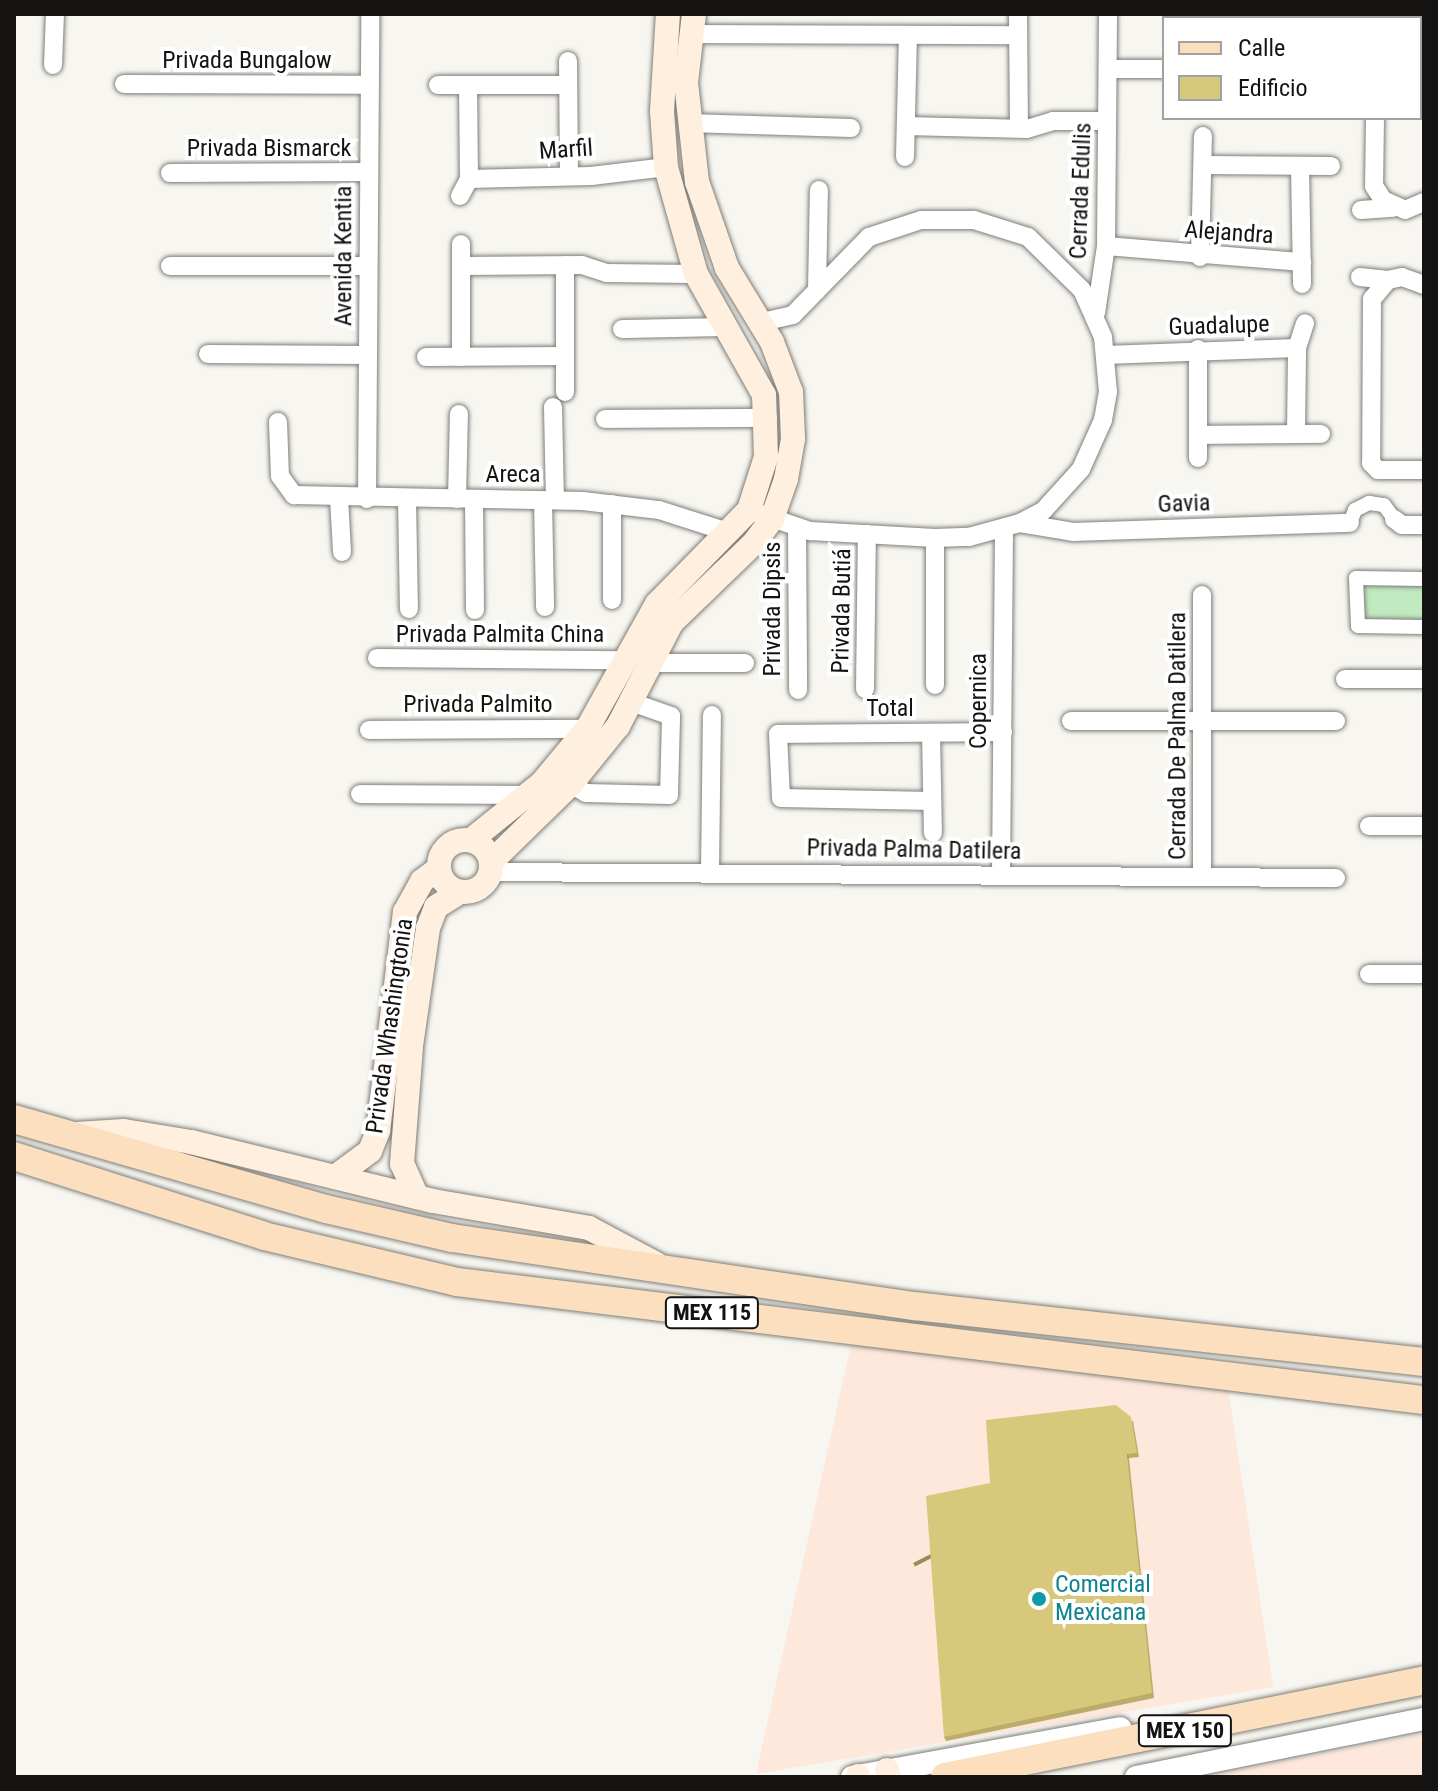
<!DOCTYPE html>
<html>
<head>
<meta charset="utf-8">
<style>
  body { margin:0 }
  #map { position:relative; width:1438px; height:1791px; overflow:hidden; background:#f7f6f1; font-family:"Roboto Condensed",sans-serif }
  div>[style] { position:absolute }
  .commercial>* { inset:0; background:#fee7db }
  .green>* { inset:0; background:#c1eac1; transform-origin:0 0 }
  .roads { filter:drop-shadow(0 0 2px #7f7e79) drop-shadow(0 0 2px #7f7e79) }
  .pedestrian>* { height:14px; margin:-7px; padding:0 7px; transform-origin:7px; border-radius:7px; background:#fff }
  .minor>* { height:18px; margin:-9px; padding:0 9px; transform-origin:9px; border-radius:9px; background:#fff }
  .tertiary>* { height:22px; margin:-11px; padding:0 11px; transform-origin:11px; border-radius:11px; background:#fff }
  .secondary>* { height:24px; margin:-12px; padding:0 12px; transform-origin:12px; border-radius:12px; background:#feefde }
  .secondary>.ring { margin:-12px; padding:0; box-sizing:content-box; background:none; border:24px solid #feefde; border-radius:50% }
  .primary>* { height:28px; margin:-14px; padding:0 14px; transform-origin:14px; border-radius:14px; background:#fcdfbe }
  .wall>* { inset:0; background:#baac6a }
  .shaded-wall>* { inset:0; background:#978c56; transform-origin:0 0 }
  .building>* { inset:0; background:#d8c87b }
  .dots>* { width:22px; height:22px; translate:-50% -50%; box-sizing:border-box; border:4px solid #fff; border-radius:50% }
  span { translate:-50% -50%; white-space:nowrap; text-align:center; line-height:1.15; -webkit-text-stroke:8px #fff; paint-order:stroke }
  .shield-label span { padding:2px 6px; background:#fff; border:2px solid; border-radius:6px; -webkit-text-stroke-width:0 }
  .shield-label { font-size:22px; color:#141312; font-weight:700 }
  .street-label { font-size:24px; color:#141312 }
  .culture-label { font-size:24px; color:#0d838f }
  .left { translate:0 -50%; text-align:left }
  .frame { position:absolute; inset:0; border:16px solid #141312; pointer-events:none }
  .legend { position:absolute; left:1162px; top:16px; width:260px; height:104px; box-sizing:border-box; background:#fff; border:2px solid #a1a1a0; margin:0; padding:10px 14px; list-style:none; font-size:24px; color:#141312 }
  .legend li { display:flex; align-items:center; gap:16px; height:40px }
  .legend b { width:40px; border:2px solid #a1a1a0 }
</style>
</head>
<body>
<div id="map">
  <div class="commercial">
    <div style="clip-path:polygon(853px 1336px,1228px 1388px,1273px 1687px,756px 1774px)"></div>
    <div style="clip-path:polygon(1424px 1734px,1424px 1777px,1210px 1777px,1279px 1762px)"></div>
  </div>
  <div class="green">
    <div style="left:1351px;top:574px;width:73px;height:56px;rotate:1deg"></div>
  </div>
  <div class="roads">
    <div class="pedestrian">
      <div style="left:1350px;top:523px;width:14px;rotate:-69deg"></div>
      <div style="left:1355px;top:510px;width:16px;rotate:-27deg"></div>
      <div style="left:1369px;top:503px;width:15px;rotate:8deg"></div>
      <div style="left:1384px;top:505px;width:17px;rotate:54deg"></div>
      <div style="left:1424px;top:579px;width:68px;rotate:-179.2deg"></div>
      <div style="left:1356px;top:578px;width:48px;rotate:87.6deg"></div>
      <div style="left:1358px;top:626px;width:66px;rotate:0.9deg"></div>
    </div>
    <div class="minor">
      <div style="left:1018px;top:14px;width:114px;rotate:89.5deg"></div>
      <div style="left:1212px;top:14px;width:4px;rotate:90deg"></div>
      <div style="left:1300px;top:14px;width:4px;rotate:90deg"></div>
      <div style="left:1378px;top:18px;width:46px;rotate:-2.5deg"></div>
      <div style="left:691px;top:34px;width:327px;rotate:0.2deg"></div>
      <div style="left:568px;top:61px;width:115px;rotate:89.5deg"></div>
      <div style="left:53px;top:65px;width:51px;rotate:-87.8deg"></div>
      <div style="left:1108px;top:69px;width:56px"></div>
      <div style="left:124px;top:84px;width:246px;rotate:0.2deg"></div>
      <div style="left:438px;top:85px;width:129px"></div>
      <div style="left:1375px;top:118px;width:68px;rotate:90.8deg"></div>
      <div style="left:1374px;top:186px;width:17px;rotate:57deg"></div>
      <div style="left:1383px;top:200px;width:24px;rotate:24deg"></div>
      <div style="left:1405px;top:210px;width:21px;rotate:-23deg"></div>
      <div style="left:688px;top:123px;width:163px;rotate:1.8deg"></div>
      <div style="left:906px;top:126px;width:121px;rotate:1.4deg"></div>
      <div style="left:1027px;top:129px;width:27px;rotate:-17deg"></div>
      <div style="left:1053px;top:121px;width:54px"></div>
      <div style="left:905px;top:157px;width:120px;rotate:-88.6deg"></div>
      <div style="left:1203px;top:165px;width:128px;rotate:0.4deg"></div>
      <div style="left:1300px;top:166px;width:118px;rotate:89deg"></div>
      <div style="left:170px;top:173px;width:199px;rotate:-0.3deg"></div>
      <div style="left:469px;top:179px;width:122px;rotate:-1.4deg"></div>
      <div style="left:591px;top:176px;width:76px;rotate:-6.8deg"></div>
      <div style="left:460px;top:196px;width:19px;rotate:-62deg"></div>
      <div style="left:469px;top:179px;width:94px;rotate:-90.6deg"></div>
      <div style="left:1361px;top:210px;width:32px;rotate:-4deg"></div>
      <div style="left:461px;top:244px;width:113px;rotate:90deg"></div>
      <div style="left:1106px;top:246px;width:197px;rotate:4.7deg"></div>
      <div style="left:1200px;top:257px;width:121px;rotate:-88.6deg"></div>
      <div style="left:565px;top:265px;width:127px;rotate:90deg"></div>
      <div style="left:170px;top:266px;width:198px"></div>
      <div style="left:461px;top:266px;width:121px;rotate:-0.5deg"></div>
      <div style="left:582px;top:265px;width:25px;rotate:18deg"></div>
      <div style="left:606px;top:273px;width:90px;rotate:0.6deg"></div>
      <div style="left:1360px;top:277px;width:28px;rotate:6deg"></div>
      <div style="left:1424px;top:285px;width:23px;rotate:-160deg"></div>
      <div style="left:1402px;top:277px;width:14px;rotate:168deg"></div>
      <div style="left:1388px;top:280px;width:25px;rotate:130deg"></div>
      <div style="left:1372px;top:299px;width:164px;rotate:90.3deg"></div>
      <div style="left:1371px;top:463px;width:10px;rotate:45deg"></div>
      <div style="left:1378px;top:470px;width:46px"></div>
      <div style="left:817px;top:290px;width:100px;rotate:-88.9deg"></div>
      <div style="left:1096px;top:313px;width:68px;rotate:-81.5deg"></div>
      <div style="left:1106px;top:246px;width:232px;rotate:-89.5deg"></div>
      <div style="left:622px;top:329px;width:105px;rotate:-1.1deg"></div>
      <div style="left:208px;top:354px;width:160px;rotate:0.4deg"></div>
      <div style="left:1105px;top:355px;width:192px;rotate:-2.1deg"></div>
      <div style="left:426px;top:357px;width:139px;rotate:-0.4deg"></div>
      <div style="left:553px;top:407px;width:92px;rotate:88.8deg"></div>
      <div style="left:605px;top:419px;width:163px;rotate:-0.4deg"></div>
      <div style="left:278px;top:422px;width:54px;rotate:87.9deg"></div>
      <div style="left:280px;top:476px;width:24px;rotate:54deg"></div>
      <div style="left:294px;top:495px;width:289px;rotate:1.2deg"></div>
      <div style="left:583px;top:501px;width:77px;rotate:6.8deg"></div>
      <div style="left:659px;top:510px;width:72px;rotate:17.7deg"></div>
      <div style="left:1296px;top:434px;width:86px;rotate:-89.3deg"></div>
      <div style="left:1297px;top:348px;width:26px;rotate:-72deg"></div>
      <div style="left:1199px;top:435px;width:122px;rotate:-0.5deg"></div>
      <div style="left:1198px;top:458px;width:109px;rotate:-90deg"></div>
      <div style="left:339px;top:498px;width:54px;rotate:86.8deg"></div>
      <div style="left:367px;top:499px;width:485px;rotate:-89.6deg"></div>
      <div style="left:407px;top:499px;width:110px;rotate:89deg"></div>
      <div style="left:457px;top:499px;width:85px;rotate:-88.7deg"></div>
      <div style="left:474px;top:499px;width:111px;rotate:89.5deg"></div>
      <div style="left:543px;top:500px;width:107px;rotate:88.9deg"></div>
      <div style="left:749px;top:510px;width:65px;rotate:19deg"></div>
      <div style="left:810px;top:531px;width:125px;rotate:3.2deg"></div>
      <div style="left:935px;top:538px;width:34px;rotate:-2deg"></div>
      <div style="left:969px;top:537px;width:53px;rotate:-15.4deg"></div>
      <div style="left:1020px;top:523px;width:27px;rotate:-28deg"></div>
      <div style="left:1044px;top:510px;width:55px;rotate:-47.9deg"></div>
      <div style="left:1081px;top:469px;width:54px;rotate:-65.8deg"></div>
      <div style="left:1103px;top:420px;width:28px;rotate:-80deg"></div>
      <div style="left:1108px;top:392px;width:55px;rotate:-95.2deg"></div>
      <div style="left:1103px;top:337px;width:51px;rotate:-114.1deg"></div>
      <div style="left:1082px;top:290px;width:76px;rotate:-135.5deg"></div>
      <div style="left:1028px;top:237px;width:57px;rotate:-162.5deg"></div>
      <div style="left:974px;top:220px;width:53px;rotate:180deg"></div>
      <div style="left:921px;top:220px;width:55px;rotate:161.9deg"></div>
      <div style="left:869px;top:237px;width:109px;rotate:134.3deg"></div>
      <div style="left:793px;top:315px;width:36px;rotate:167deg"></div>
      <div style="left:1394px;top:519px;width:10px;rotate:37deg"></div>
      <div style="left:1402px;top:525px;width:22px"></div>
      <div style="left:1020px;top:523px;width:55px;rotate:9.5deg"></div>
      <div style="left:1074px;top:532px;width:276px;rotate:-1.9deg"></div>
      <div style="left:797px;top:527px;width:163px;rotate:89.6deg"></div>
      <div style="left:1202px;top:595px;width:282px;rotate:90deg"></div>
      <div style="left:612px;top:600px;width:96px;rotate:-90deg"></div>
      <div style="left:377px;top:658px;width:246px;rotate:0.5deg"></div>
      <div style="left:651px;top:663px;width:94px"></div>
      <div style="left:1345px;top:679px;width:79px"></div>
      <div style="left:935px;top:685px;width:147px;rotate:-90deg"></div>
      <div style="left:865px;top:689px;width:155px;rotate:-89.3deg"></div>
      <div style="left:1071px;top:721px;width:265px"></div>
      <div style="left:369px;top:730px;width:218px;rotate:-0.3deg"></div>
      <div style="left:931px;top:733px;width:100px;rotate:88.9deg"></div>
      <div style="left:778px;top:734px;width:225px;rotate:-0.5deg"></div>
      <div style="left:778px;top:734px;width:64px;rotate:87.3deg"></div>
      <div style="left:781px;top:798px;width:151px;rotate:1.1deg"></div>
      <div style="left:571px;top:784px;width:17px;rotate:31deg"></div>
      <div style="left:586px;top:793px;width:83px;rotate:1.4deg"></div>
      <div style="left:669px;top:795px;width:79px;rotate:-88.5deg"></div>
      <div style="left:671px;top:716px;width:42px;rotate:-160.7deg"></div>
      <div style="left:360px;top:794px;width:168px;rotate:0.3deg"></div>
      <div style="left:1369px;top:826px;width:55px"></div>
      <div style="left:490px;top:872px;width:846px;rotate:0.41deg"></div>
      <div style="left:710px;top:872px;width:157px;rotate:-89.3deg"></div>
      <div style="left:1001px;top:875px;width:347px;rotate:-89.5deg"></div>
      <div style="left:1369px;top:974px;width:55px"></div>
    </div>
    <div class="tertiary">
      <div style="left:852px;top:1777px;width:273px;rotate:-10.3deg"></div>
      <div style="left:1136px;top:1777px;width:294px;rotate:-11.4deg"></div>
    </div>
    <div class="secondary">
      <div class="ring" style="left:439px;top:840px;width:28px;height:28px"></div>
      <div style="left:471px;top:840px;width:91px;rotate:-38.8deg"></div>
      <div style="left:542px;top:783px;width:70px;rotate:-50.2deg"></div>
      <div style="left:587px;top:729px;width:143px;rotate:-60.8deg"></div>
      <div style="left:657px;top:604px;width:132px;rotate:-45.6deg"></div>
      <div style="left:749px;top:510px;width:56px;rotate:-72.2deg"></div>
      <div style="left:766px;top:457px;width:62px;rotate:-91.8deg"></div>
      <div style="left:764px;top:395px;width:139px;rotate:-119.3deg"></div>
      <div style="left:696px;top:274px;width:111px;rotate:-105.7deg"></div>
      <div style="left:666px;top:167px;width:56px;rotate:-94.1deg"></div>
      <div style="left:662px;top:111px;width:97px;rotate:-86.5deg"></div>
      <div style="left:491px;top:862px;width:112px;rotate:-44.3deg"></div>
      <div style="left:571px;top:784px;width:75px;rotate:-51deg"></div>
      <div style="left:618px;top:726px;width:117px;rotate:-62.6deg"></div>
      <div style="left:672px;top:622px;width:114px;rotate:-43.9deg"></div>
      <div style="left:754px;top:543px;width:30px;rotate:-53deg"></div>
      <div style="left:772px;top:519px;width:42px;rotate:-70.7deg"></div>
      <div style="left:786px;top:479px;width:41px;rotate:-80.1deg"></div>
      <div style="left:793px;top:439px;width:47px;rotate:-92.4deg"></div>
      <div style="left:791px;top:392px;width:53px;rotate:-110.8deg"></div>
      <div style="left:772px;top:342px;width:87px;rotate:-121.3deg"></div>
      <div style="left:727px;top:268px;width:91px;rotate:-109.2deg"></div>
      <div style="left:697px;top:182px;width:101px;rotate:-96.3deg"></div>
      <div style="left:686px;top:82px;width:68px;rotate:-83.3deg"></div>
      <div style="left:77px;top:1134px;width:47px;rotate:-3.7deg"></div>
      <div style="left:124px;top:1131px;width:68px;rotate:9.3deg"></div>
      <div style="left:191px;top:1142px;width:249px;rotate:13.7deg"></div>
      <div style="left:433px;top:1201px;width:158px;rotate:9.8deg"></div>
      <div style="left:589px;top:1228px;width:76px;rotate:28.2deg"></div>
      <div style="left:335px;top:1177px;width:44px;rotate:-36.6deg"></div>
      <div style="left:370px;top:1151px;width:22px;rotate:-68deg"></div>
      <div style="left:378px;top:1131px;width:221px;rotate:-83deg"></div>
      <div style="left:405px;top:912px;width:35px;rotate:-61deg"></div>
      <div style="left:422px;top:881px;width:20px;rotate:-37deg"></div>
      <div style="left:417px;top:1197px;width:36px;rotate:-114deg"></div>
      <div style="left:402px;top:1164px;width:118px;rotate:-85.6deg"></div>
      <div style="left:411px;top:1046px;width:119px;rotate:-81.8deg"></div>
      <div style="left:428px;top:928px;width:22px;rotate:-69deg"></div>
      <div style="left:436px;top:907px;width:28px;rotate:-32deg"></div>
      <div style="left:887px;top:1770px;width:7px;rotate:74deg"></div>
      <div style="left:858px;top:1776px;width:1px;rotate:90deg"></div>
    </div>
    <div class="primary">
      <div style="left:14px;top:1119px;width:325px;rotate:16.1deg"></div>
      <div style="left:326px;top:1209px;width:129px;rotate:13deg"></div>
      <div style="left:452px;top:1238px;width:467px;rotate:8.4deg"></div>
      <div style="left:914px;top:1306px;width:513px;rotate:6.27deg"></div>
      <div style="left:14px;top:1156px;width:262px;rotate:17.7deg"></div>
      <div style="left:264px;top:1236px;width:198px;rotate:13.4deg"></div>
      <div style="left:457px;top:1282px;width:974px;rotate:6.96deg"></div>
      <div style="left:945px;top:1777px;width:489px;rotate:-11.4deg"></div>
    </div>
  </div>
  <div class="wall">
    <div style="clip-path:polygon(1133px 1421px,1139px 1457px,1129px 1458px,1154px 1698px,946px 1741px,944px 1737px,990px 1483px)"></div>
  </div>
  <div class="shaded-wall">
    <div style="left:1127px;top:1454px;width:4px;height:240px;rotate:63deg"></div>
  </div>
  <div class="building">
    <div style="clip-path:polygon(1116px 1405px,1131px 1417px,1137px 1453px,1127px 1454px,1152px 1693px,944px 1737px,926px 1496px,990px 1483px,986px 1420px)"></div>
  </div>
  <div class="dots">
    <div style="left:1039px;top:1599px;background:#0f9aa8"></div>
  </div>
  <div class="shield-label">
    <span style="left:712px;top:1313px">MEX 115</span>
    <span style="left:1185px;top:1731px">MEX 150</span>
  </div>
  <div class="street-label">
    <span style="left:247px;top:61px">Privada Bungalow</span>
    <span style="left:269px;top:149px">Privada Bismarck</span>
    <span style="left:566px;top:150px;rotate:-4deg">Marfil</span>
    <span style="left:1081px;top:191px;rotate:-88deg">Cerrada Edulis</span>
    <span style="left:1229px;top:233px;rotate:4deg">Alejandra</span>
    <span style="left:344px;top:256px;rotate:-90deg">Avenida Kentia</span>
    <span style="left:1219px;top:326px;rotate:-2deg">Guadalupe</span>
    <span style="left:513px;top:475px">Areca</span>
    <span style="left:1184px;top:504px;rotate:-2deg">Gavia</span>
    <span style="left:773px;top:609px;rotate:-90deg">Privada Dipsis</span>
    <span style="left:842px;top:611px;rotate:-89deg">Privada Butiá</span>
    <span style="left:500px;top:635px">Privada Palmita China</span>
    <span style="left:979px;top:701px;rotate:-90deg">Copernica</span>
    <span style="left:478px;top:705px">Privada Palmito</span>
    <span style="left:890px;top:709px">Total</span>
    <span style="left:1178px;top:736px;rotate:-90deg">Cerrada De Palma Datilera</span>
    <span style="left:914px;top:850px;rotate:1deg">Privada Palma Datilera</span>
    <span style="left:390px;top:1026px;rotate:-82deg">Privada Whashingtonia</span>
  </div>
  <div class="culture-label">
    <span class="left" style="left:1055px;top:1599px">Comercial<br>Mexicana</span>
  </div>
  <div class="frame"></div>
  <ul class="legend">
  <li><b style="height:10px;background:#fcdfbe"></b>Calle</li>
  <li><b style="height:22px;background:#d8c87b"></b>Edificio</li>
  </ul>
</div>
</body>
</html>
